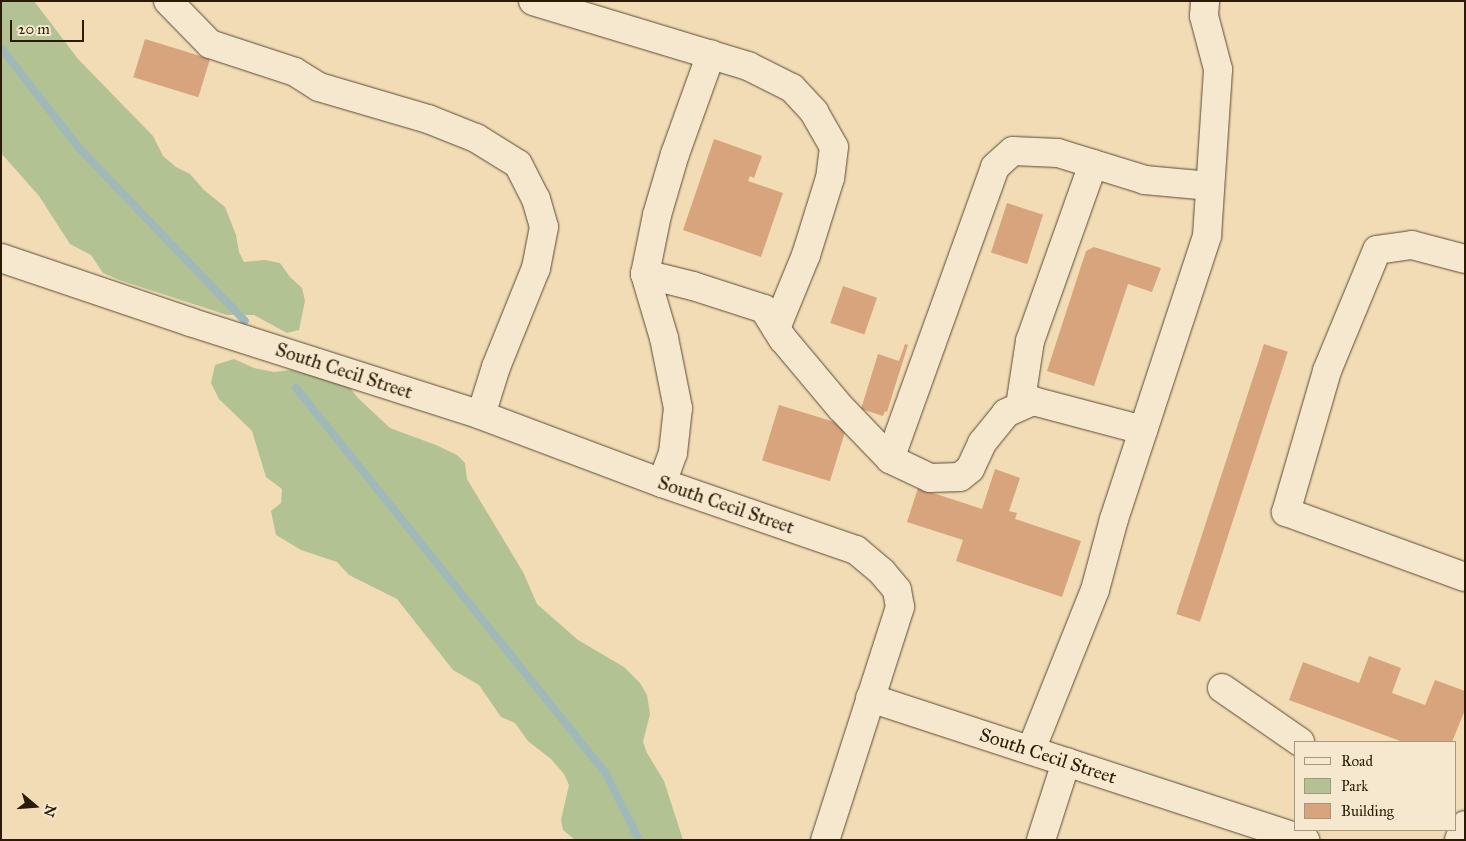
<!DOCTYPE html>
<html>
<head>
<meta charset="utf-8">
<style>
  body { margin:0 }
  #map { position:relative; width:1466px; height:841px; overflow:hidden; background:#f1dcb5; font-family:"IM FELL Great Primer",serif }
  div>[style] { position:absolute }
  .green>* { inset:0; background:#b3c293 }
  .stream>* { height:8px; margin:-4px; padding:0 4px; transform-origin:4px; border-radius:4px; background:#9fb9b9 }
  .building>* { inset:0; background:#d7a47d; transform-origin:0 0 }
  .roads { filter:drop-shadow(0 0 1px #5c4a32) drop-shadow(0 0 1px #5c4a32) }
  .minor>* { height:28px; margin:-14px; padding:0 14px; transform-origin:14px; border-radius:14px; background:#f6e8cf }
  span { translate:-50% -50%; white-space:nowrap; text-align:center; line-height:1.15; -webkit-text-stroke:5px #f6e8cf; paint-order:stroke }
  .street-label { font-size:19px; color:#2b1a06 }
  .frame { position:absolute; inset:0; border:2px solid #2b1a06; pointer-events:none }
  .legend { position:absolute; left:1294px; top:741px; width:162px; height:90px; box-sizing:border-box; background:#f6e8cf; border:1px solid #a5967f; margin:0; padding:6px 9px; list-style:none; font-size:15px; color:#2b1a06 }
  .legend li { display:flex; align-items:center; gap:10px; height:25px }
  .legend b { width:25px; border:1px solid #a5967f }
  .north { position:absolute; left:10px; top:781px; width:50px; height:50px; -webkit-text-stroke:4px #f6e8cf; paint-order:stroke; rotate:108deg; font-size:14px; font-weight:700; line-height:20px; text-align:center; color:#2b1a06 }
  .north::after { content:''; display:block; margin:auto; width:18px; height:22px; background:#2b1a06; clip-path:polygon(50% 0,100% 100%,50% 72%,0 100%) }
  .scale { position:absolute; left:10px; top:20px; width:74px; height:22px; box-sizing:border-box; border:2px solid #2b1a06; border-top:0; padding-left:6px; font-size:15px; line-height:18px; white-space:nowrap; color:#2b1a06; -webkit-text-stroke:4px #f6e8cf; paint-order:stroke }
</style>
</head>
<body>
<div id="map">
  <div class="green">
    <div style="clip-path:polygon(1px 1px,34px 1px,78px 59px,153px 136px,163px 156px,176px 167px,190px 174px,204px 190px,225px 207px,236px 235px,239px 252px,244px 262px,265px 260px,280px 263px,290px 277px,302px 288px,305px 301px,299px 330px,287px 333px,254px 315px,227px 315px,119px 280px,103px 273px,91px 255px,70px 244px,39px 196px,1px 153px)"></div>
    <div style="clip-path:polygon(234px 359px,254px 368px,274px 372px,291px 370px,347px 384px,358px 398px,390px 428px,436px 445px,457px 455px,465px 463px,467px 479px,523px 572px,537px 604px,578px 640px,624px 667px,640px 683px,647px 695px,650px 714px,643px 742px,647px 753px,664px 781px,683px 840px,575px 840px,563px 830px,561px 820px,569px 785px,564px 774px,551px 759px,528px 741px,515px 723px,501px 717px,479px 685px,453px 670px,397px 599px,349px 575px,337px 562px,301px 550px,276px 535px,271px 511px,281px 503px,282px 489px,266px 477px,252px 431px,219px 399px,211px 383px,215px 365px)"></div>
  </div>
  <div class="stream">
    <div style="left:1px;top:48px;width:128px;rotate:52deg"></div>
    <div style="left:80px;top:149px;width:238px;rotate:46.2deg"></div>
    <div style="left:296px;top:388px;width:493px;rotate:51.2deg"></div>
    <div style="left:605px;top:772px;width:76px;rotate:63.4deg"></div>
  </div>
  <div class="building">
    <div style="left:145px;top:39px;width:68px;height:40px;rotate:17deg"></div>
    <div style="clip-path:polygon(714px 139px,762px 156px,754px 178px,750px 176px,748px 181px,783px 193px,761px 257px,683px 230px)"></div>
    <div style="left:1007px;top:203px;width:38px;height:52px;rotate:18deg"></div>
    <div style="clip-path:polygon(1094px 247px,1161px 268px,1152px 292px,1128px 284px,1094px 386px,1047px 371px,1086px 251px)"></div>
    <div style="left:843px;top:286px;width:36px;height:39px;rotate:19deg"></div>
    <div style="clip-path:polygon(905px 344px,908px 345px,887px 412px,885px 411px,883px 416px,861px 409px,878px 354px,899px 361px)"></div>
    <div style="left:1264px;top:344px;width:25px;height:284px;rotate:18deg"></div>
    <div style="left:779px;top:405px;width:71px;height:58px;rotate:17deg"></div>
    <div style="clip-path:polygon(995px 469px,1020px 478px,1009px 511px,1017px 513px,1015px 519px,1081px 541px,1062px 597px,956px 561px,963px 540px,907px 522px,918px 488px,982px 509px)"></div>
    <div style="clip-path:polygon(1369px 656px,1401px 668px,1392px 693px,1425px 705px,1435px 680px,1465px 691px,1465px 710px,1452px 742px,1403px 742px,1289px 700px,1303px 662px,1359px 683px)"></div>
  </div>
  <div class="roads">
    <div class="minor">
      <div style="left:168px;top:1px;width:60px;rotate:45.7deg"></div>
      <div style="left:210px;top:44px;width:89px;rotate:18.2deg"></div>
      <div style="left:295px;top:72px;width:28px;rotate:32deg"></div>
      <div style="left:319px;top:87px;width:114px;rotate:16.4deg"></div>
      <div style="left:428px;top:119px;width:52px;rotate:21.6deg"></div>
      <div style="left:476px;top:138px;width:49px;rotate:31.8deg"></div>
      <div style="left:518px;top:164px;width:39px;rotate:63deg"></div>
      <div style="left:536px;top:199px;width:29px;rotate:74deg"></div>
      <div style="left:544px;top:227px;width:42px;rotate:101deg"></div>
      <div style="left:536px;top:268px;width:107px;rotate:112deg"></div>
      <div style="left:496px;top:367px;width:50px;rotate:107.4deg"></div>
      <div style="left:533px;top:1px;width:225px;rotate:16.8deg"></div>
      <div style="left:748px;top:66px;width:49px;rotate:26.6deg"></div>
      <div style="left:792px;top:88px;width:33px;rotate:47deg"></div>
      <div style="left:814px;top:112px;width:40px;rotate:60.3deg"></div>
      <div style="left:834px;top:147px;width:31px;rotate:97deg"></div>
      <div style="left:830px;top:178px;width:81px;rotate:107.3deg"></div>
      <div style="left:806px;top:255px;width:79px;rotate:112.3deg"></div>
      <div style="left:1px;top:258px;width:200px;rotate:18.7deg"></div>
      <div style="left:190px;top:322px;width:305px;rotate:17.7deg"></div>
      <div style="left:481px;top:415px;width:193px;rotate:20.6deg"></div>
      <div style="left:662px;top:483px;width:205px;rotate:19.1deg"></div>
      <div style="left:856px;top:550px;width:34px;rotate:40deg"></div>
      <div style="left:882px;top:572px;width:23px;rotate:50deg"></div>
      <div style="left:897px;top:590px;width:17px;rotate:80deg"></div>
      <div style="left:900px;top:607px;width:245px;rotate:107.8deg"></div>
      <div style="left:1465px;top:259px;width:55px;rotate:-165.2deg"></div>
      <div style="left:1412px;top:245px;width:35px;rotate:172deg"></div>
      <div style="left:1377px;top:250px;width:131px;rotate:112.5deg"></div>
      <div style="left:1327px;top:371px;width:147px;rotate:106.2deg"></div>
      <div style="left:1286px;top:512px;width:190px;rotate:20deg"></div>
      <div style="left:645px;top:274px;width:49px;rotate:14deg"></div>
      <div style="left:693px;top:286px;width:75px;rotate:17.9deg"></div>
      <div style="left:764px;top:309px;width:36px;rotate:58deg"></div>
      <div style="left:783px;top:339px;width:90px;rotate:50deg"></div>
      <div style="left:841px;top:408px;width:71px;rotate:46.1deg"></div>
      <div style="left:890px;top:459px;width:44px;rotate:25.4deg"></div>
      <div style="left:930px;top:478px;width:30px;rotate:-2deg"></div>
      <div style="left:960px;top:477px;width:13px;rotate:-39deg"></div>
      <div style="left:970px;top:469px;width:29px;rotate:-65deg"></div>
      <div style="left:982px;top:443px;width:38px;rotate:-51deg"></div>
      <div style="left:1006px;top:413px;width:30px;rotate:-24deg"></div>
      <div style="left:1033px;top:401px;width:114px;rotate:14.8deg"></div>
      <div style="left:1020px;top:406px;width:66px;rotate:-81.3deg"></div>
      <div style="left:1030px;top:341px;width:188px;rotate:-70.4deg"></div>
      <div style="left:890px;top:459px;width:310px;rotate:-70.2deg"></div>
      <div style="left:995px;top:167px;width:24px;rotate:-42deg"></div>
      <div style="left:1013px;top:151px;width:45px;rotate:2.5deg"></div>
      <div style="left:1058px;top:153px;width:91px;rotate:17.2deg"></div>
      <div style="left:1145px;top:180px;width:65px;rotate:5.3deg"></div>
      <div style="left:662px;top:483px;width:32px;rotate:-70deg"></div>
      <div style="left:673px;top:453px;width:45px;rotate:-83.7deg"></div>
      <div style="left:678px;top:408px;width:71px;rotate:-101.3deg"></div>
      <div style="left:664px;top:338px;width:67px;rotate:-106.5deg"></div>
      <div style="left:645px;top:274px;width:60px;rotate:-78.5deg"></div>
      <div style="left:657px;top:215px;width:64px;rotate:-73.6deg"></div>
      <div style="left:675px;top:154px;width:106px;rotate:-70.2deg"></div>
      <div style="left:1222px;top:688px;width:95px;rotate:34.7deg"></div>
      <div style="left:870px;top:698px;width:458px;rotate:18.1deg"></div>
      <div style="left:1031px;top:750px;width:172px;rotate:-68.2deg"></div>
      <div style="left:1095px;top:590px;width:73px;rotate:-75deg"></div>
      <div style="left:1114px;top:519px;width:298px;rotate:-71.8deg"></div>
      <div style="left:1207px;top:236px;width:167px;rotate:-86.2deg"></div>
      <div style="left:1218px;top:69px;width:55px;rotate:-104.8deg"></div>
      <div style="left:1204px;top:16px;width:15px;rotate:-86deg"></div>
      <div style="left:1041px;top:840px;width:82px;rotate:-72.2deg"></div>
      <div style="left:1459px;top:840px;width:16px;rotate:-68deg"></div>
    </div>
  </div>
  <div class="street-label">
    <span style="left:344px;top:371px;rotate:18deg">South Cecil Street</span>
    <span style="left:726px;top:505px;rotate:19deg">South Cecil Street</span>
    <span style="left:1048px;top:756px;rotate:18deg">South Cecil Street</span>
  </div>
  <div class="frame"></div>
  <ul class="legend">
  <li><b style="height:6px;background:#f6e8cf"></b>Road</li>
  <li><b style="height:14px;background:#b3c293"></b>Park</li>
  <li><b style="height:14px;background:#d7a47d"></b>Building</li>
  </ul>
  <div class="north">N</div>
  <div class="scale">20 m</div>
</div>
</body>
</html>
